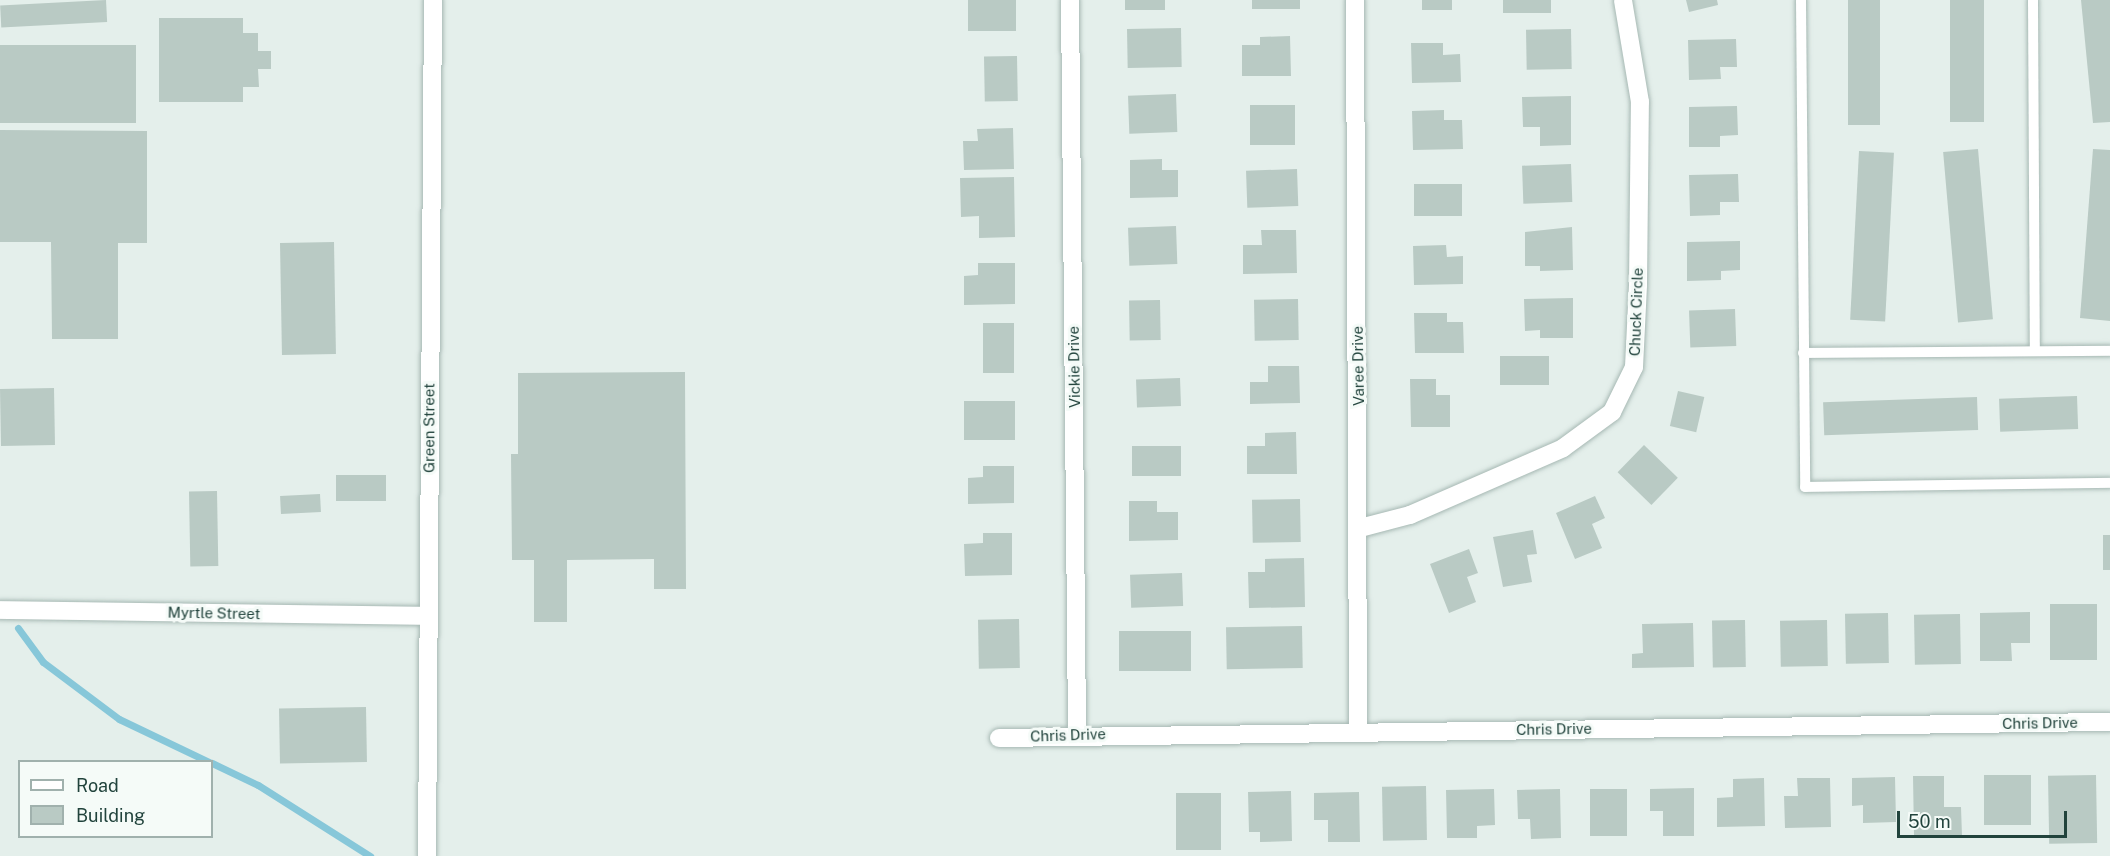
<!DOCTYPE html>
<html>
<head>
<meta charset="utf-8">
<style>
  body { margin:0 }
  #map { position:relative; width:2110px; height:856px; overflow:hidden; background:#e4efeb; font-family:"Public Sans",sans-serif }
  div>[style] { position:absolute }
  .stream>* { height:7px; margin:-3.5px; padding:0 3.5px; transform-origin:3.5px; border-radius:3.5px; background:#87c7d9 }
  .building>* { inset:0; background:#b9cac4; transform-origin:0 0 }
  .roads { filter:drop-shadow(0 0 2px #a6b8b3) drop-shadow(0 0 2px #a6b8b3) }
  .lane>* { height:10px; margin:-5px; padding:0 5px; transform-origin:5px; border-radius:5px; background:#fff }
  .street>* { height:18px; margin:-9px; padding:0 9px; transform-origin:9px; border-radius:9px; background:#fff }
  .secondary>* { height:18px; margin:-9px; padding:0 9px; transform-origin:9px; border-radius:9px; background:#fff }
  span { translate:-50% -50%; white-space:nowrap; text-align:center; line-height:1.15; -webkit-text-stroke:6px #f5fbf8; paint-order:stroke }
  .street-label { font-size:15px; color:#21433c }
  .legend { position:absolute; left:18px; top:760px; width:195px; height:78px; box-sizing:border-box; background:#f5fbf8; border:2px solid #a0b1ad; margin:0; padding:8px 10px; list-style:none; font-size:18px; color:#21433c }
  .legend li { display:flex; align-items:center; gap:12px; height:30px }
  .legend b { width:30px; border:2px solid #a0b1ad }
  .scale { position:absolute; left:1897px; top:811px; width:170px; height:27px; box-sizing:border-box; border:3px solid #21433c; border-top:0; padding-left:8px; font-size:18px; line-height:21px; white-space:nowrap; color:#21433c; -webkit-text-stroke:4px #f5fbf8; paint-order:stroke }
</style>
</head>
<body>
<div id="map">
  <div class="stream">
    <div style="left:18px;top:628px;width:42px;rotate:53.7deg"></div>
    <div style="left:43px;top:662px;width:95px;rotate:36.9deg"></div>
    <div style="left:119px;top:719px;width:100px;rotate:25.5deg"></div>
    <div style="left:212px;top:763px;width:51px;rotate:25.6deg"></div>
    <div style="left:258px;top:785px;width:133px;rotate:32.4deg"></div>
  </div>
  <div class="building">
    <div style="left:106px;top:0;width:22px;height:106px;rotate:87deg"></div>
    <div style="left:968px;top:0;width:48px;height:31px"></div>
    <div style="left:1125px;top:0;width:40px;height:10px"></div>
    <div style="left:1252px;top:0;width:48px;height:9px"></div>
    <div style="left:1422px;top:0;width:30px;height:10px"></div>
    <div style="left:1503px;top:0;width:48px;height:13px"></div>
    <div style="clip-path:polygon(1686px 0,1717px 0,1718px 5px,1689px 12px)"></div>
    <div style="left:1848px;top:0;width:32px;height:125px"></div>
    <div style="left:1950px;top:0;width:34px;height:122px"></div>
    <div style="clip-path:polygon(2081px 0,2110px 0,2110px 122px,2093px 123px)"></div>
    <div style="clip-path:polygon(159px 18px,243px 18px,243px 33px,258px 33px,258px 51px,271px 51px,271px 69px,258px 69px,259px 87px,243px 87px,243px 102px,159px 102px)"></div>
    <div style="left:1181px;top:28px;width:39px;height:54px;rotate:89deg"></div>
    <div style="left:1571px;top:29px;width:40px;height:45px;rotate:89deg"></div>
    <div style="clip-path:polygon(1290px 36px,1291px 76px,1242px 76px,1242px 45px,1260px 45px,1260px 37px)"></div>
    <div style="clip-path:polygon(1736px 39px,1737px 67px,1720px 67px,1721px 79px,1689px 80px,1688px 40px)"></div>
    <div style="clip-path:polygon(1411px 43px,1443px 43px,1443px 55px,1460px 54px,1461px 82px,1412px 83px)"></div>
    <div style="left:0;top:45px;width:136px;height:78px"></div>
    <div style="left:1017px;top:56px;width:45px;height:33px;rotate:89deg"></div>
    <div style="left:1176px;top:94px;width:38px;height:48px;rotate:88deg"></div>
    <div style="clip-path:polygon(1571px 96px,1571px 145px,1540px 146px,1540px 127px,1523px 127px,1522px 97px)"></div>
    <div style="left:1250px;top:105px;width:45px;height:40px"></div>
    <div style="clip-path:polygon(1737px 106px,1738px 135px,1720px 136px,1720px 147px,1689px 147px,1689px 107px)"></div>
    <div style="clip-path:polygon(1444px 110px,1444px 120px,1462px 120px,1463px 149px,1413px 150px,1412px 111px)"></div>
    <div style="clip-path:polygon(1013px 128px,1014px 169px,964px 170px,963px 141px,978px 141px,977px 129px)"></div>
    <div style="clip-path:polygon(0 130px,147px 131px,147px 243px,118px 243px,118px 339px,52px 339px,51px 242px,0 242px)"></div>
    <div style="left:1978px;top:149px;width:171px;height:35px;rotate:85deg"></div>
    <div style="clip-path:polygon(2093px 149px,2110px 150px,2110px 321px,2080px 318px)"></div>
    <div style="left:1859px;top:151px;width:35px;height:169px;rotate:3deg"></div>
    <div style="clip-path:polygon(1162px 159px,1162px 170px,1178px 170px,1178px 197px,1130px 198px,1130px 160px)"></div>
    <div style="left:1571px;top:164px;width:38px;height:49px;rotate:88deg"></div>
    <div style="left:1297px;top:169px;width:37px;height:51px;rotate:88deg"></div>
    <div style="clip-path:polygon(1738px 174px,1739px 202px,1720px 202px,1720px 215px,1690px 216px,1689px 175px)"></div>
    <div style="clip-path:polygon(1014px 177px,1015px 237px,979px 238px,979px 216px,961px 217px,960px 178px)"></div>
    <div style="left:1462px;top:184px;width:32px;height:48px;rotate:90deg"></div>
    <div style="left:1176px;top:226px;width:38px;height:48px;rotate:88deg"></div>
    <div style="clip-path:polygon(1572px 227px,1573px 270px,1540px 271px,1540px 266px,1525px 266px,1525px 232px)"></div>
    <div style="clip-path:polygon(1261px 230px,1296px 230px,1297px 273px,1243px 274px,1243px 245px,1262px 245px)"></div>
    <div style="clip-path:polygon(1740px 241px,1740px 270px,1721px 271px,1721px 280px,1687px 281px,1687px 242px)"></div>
    <div style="left:334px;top:242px;width:112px;height:54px;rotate:89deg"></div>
    <div style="clip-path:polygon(1446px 245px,1447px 257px,1463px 256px,1463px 284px,1414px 285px,1413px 246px)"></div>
    <div style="clip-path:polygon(978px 263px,1015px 263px,1015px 304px,964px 305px,964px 276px,978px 275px)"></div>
    <div style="clip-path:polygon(1573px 298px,1573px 338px,1540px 338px,1540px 330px,1525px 331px,1524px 299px)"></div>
    <div style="left:1298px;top:299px;width:41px;height:44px;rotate:89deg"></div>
    <div style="left:1160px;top:300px;width:40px;height:31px;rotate:89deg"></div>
    <div style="left:1735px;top:309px;width:37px;height:46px;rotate:88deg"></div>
    <div style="clip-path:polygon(1414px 313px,1447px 313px,1447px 322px,1463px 322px,1464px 353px,1415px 353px)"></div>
    <div style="left:983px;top:323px;width:31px;height:50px"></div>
    <div style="left:1549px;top:356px;width:29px;height:49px;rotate:90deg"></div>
    <div style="clip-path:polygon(1268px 366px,1299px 366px,1300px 403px,1250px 404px,1250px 382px,1268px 382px)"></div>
    <div style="clip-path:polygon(685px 372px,686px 589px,654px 589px,654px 559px,567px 560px,567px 622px,534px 622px,534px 560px,512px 560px,511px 454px,518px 454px,518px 373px)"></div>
    <div style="left:1180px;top:378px;width:28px;height:44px;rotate:88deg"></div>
    <div style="clip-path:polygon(1410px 379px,1436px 379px,1436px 395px,1450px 395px,1450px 427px,1411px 427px)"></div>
    <div style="left:54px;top:388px;width:57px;height:54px;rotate:89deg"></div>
    <div style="left:1678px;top:391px;width:27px;height:36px;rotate:13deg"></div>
    <div style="left:2077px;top:396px;width:33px;height:78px;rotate:88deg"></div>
    <div style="left:1977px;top:397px;width:33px;height:154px;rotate:88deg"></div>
    <div style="left:964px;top:401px;width:51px;height:39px"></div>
    <div style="clip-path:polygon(1296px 432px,1297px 474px,1247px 474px,1247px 446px,1265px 446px,1265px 433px)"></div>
    <div style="left:1644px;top:445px;width:47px;height:38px;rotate:44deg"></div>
    <div style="left:1132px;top:446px;width:49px;height:30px"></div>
    <div style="clip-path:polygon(983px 466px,1014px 466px,1014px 503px,968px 504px,968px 478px,983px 477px)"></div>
    <div style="left:386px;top:475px;width:26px;height:50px;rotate:90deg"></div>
    <div style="left:217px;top:491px;width:75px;height:28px;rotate:89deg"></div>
    <div style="left:320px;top:494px;width:18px;height:40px;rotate:87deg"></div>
    <div style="clip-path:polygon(1595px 496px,1605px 518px,1592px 524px,1602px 548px,1575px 559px,1556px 513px)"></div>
    <div style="left:1300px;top:499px;width:43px;height:48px;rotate:89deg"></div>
    <div style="clip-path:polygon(1129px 501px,1157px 501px,1157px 512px,1178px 512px,1178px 540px,1129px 541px)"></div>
    <div style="clip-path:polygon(1533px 530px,1537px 554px,1527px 555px,1532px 582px,1503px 587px,1493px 537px)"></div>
    <div style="clip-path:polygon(983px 533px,1012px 533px,1012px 575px,965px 576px,964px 544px,983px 543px)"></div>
    <div style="left:2103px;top:535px;width:7px;height:35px"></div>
    <div style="clip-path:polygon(1469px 549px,1478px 573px,1467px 577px,1476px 602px,1449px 613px,1430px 564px)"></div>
    <div style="clip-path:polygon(1304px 558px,1305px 607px,1249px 608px,1248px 572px,1265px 572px,1265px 559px)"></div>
    <div style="left:1182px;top:573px;width:33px;height:52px;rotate:88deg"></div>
    <div style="left:2050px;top:604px;width:47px;height:56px"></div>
    <div style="clip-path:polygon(2030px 612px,2030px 643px,2011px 643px,2012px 661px,1980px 661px,1980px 613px)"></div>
    <div style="left:1888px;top:613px;width:50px;height:43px;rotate:89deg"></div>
    <div style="left:1960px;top:614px;width:50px;height:46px;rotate:89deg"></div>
    <div style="left:1019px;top:619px;width:49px;height:41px;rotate:89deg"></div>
    <div style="left:1745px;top:620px;width:47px;height:33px;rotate:89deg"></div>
    <div style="left:1827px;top:620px;width:46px;height:47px;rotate:89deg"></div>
    <div style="clip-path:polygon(1693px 623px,1694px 667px,1632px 668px,1632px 654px,1643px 653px,1642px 624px)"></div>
    <div style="left:1302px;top:626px;width:42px;height:76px;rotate:89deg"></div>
    <div style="left:1191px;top:631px;width:40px;height:72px;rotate:90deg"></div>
    <div style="left:366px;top:707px;width:55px;height:87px;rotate:89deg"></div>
    <div style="left:1984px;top:775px;width:47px;height:50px"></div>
    <div style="left:2096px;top:775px;width:68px;height:48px;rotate:89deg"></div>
    <div style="clip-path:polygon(1913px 776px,1944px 776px,1944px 807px,1961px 807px,1962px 836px,1914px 836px)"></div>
    <div style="clip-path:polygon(1895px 777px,1896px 822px,1863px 823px,1863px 805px,1852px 806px,1852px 778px)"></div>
    <div style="clip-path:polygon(1764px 778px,1765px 826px,1717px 827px,1717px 798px,1733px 797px,1733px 779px)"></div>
    <div style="clip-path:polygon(1797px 778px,1830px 778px,1831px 827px,1785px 828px,1784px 796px,1798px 796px)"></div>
    <div style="left:1426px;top:786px;width:54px;height:44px;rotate:89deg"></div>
    <div style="clip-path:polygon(1694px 788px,1694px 836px,1663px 836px,1663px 811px,1650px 811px,1650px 789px)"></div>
    <div style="clip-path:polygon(1494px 789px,1495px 825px,1477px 826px,1477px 838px,1447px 838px,1446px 790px)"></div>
    <div style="clip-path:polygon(1560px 789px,1561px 838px,1531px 839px,1530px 819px,1518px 819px,1517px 790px)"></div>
    <div style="left:1627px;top:789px;width:47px;height:37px;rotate:90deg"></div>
    <div style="clip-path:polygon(1291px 791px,1292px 841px,1260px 842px,1260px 832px,1249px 832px,1248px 792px)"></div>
    <div style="clip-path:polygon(1359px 792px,1360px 842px,1328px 842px,1328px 820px,1314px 820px,1314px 793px)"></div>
    <div style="left:1176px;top:793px;width:45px;height:57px"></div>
  </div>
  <div class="roads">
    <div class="lane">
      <div style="left:1801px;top:0;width:487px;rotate:89.5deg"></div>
      <div style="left:1805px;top:487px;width:305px;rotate:-0.8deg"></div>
      <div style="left:2033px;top:0;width:350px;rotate:89.7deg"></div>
      <div style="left:1803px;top:353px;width:307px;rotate:-0.4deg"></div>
    </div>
    <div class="street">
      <div style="left:1070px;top:0;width:734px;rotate:89.45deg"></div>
      <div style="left:1355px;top:0;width:731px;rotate:89.76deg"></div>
      <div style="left:1360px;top:528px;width:52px;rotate:-14.6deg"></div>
      <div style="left:1410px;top:515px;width:167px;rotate:-23.6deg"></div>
      <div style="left:1563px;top:448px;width:61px;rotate:-36.3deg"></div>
      <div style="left:1612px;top:412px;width:50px;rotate:-63.9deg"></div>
      <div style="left:1634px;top:367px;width:82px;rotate:-87.2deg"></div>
      <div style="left:1638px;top:285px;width:183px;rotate:-89.4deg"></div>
      <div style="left:1640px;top:102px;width:103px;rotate:-99.5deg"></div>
      <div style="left:0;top:610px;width:428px;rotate:0.8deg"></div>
      <div style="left:999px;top:738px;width:1111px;rotate:-0.83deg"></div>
    </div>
    <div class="secondary">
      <div style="left:427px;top:856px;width:856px;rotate:-89.6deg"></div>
    </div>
  </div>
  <div class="street-label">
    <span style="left:1636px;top:312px;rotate:-88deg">Chuck Circle</span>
    <span style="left:1358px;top:366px;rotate:-91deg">Varee Drive</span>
    <span style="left:1074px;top:367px;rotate:-91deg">Vickie Drive</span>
    <span style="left:429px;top:428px;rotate:-90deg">Green Street</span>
    <span style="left:214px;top:613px;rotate:1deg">Myrtle Street</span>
    <span style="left:2040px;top:723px;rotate:-1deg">Chris Drive</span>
    <span style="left:1554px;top:729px;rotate:-1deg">Chris Drive</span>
    <span style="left:1068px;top:735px;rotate:-2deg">Chris Drive</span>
  </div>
  <ul class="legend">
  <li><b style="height:8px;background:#fff"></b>Road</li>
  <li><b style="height:16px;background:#b9cac4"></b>Building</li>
  </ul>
  <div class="scale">50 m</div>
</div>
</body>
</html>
